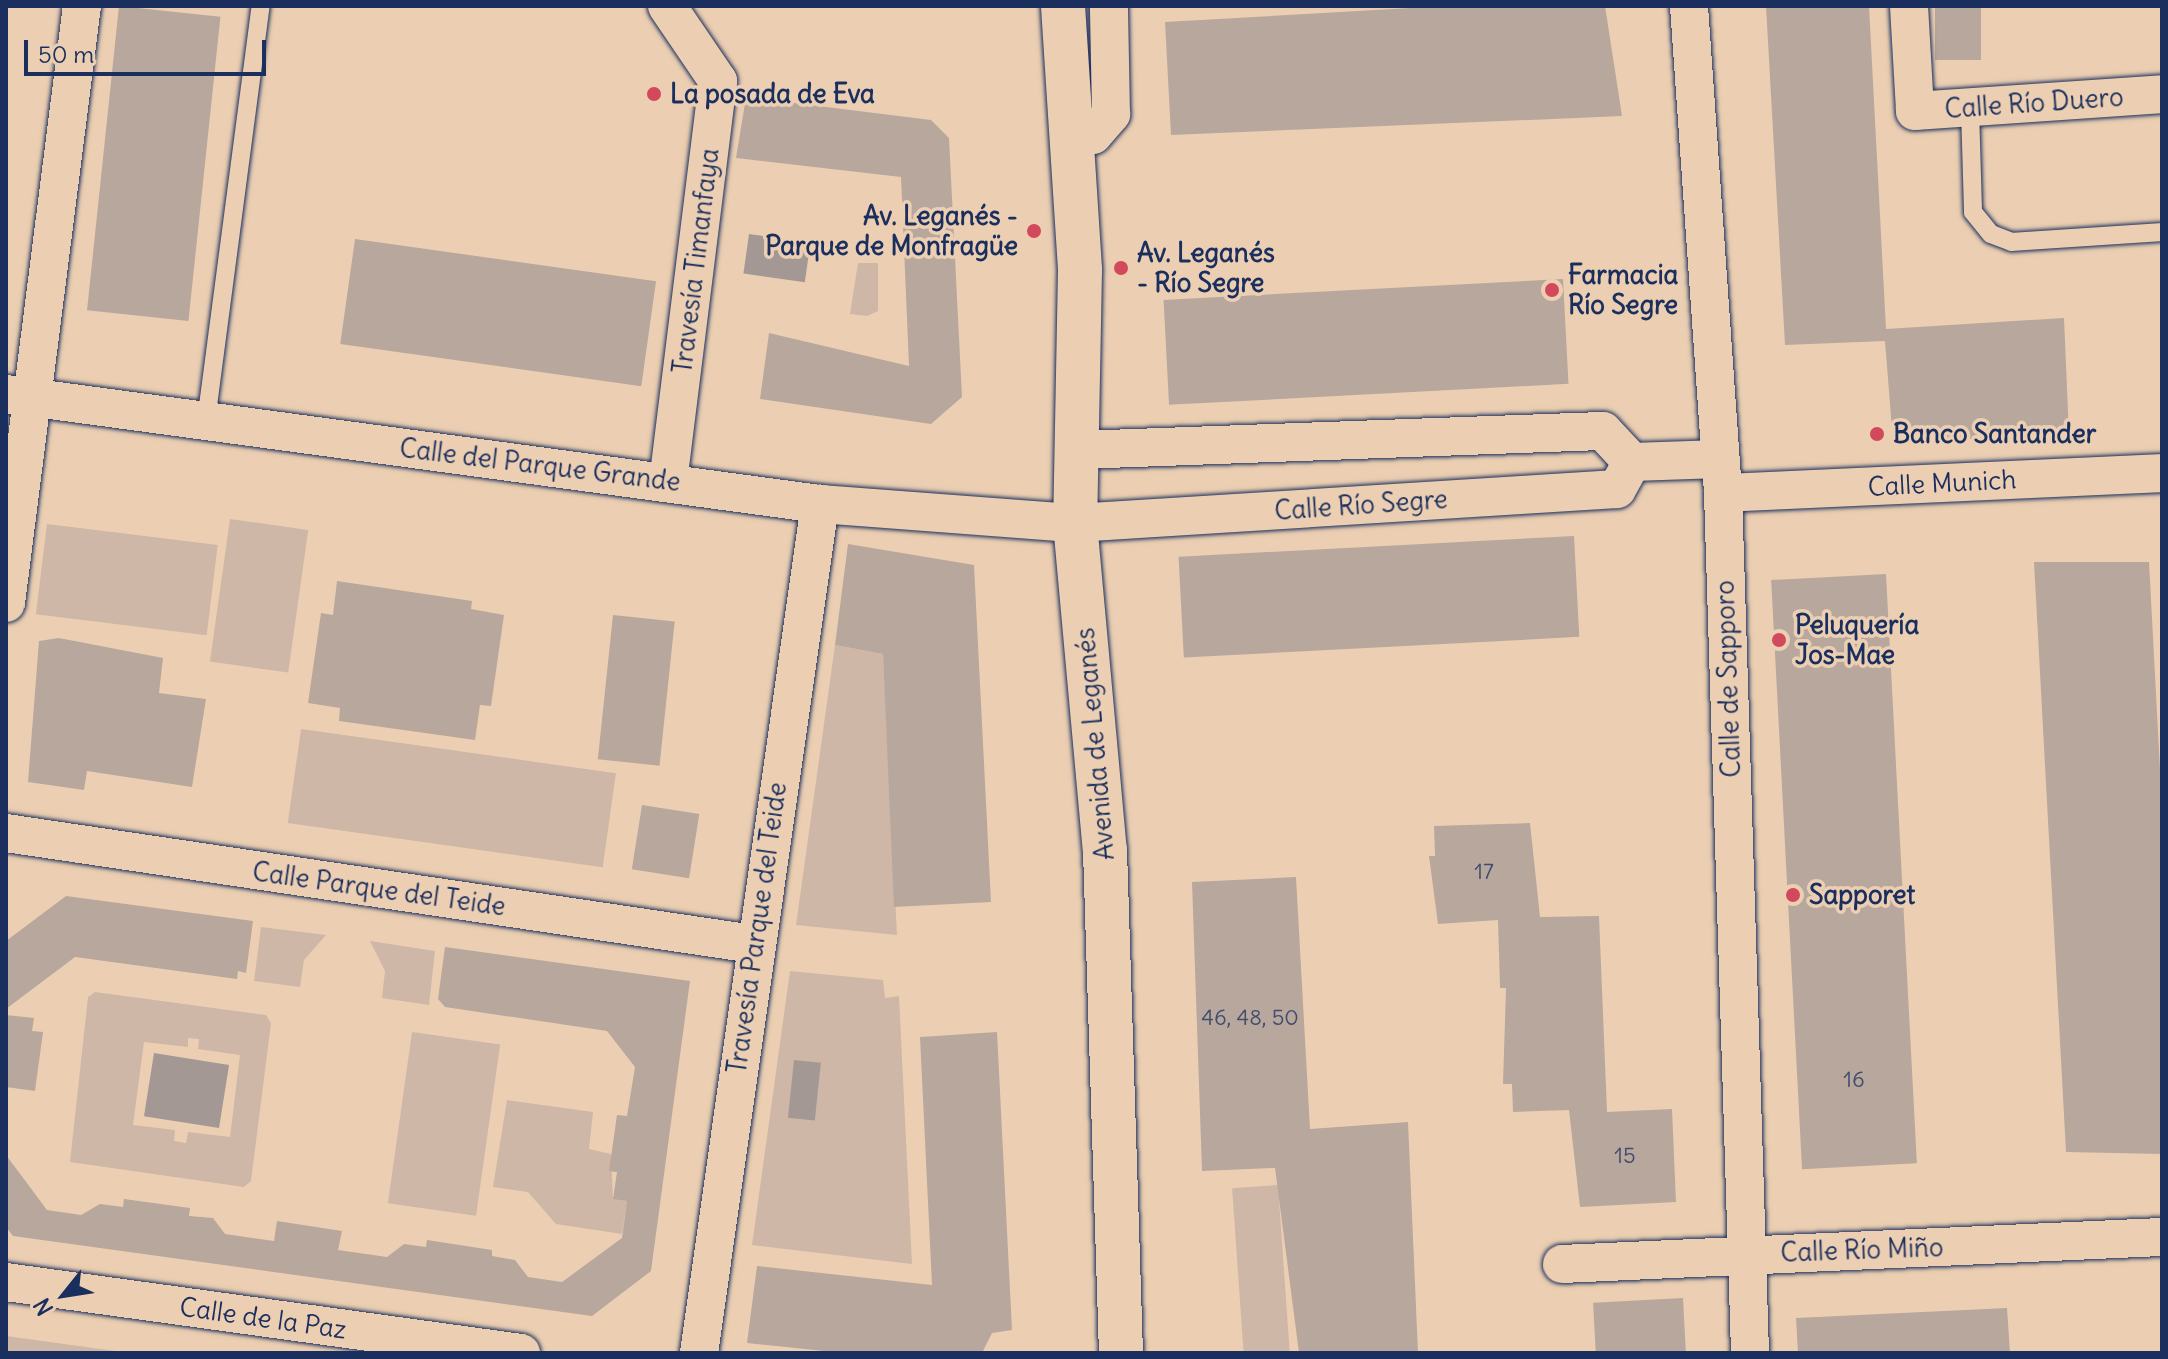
<!DOCTYPE html>
<html>
<head>
<meta charset="utf-8">
<style>
  body { margin:0 }
  #map { position:relative; width:2168px; height:1359px; overflow:hidden; background:#eccfb2; font-family:Delius,sans-serif }
  div>[style] { position:absolute }
  .green>* { inset:0; background:#ceb7a6; transform-origin:0 0 }
  .water>* { inset:0; background:#a49895; transform-origin:0 0 }
  .building>* { inset:0; background:#b8a79d; transform-origin:0 0 }
  .roads { filter:drop-shadow(0 0 2px #1b2f5e) drop-shadow(0 0 2px #1b2f5e) }
  .lane>* { height:18px; margin:-9px; padding:0 9px; transform-origin:9px; border-radius:9px; background:#eccfb2 }
  .street>* { height:38px; margin:-19px; padding:0 19px; transform-origin:19px; border-radius:19px; background:#eccfb2 }
  .secondary>* { height:44px; margin:-22px; padding:0 22px; transform-origin:22px; border-radius:22px; background:#eccfb2 }
  .dots>* { width:22px; height:22px; translate:-50% -50%; box-sizing:border-box; border:4px solid #eccfb2; border-radius:50% }
  span { translate:-50% -50%; white-space:nowrap; text-align:center; line-height:1.15; -webkit-text-stroke:7px #eccfb2; paint-order:stroke }
  .number-label { font-size:22px; color:#424d6e }
  .number-label span { -webkit-text-stroke-width:0 }
  .poi-label { font-size:26px; color:#1b2f5e; font-weight:700 }
  .left { translate:0 -50%; text-align:left }
  .right { translate:-100% -50%; text-align:right }
  .street-label { font-size:26px; color:#1b2f5e }
  .frame { position:absolute; inset:0; border:8px solid #1b2f5e; pointer-events:none }
  .north { position:absolute; left:24px; top:1255px; width:80px; height:80px; -webkit-text-stroke:6px #eccfb2; paint-order:stroke; rotate:240deg; font-size:22px; font-weight:700; line-height:32px; text-align:center; color:#1b2f5e }
  .north::after { content:''; display:block; margin:auto; width:28px; height:36px; background:#1b2f5e; clip-path:polygon(50% 0,100% 100%,50% 72%,0 100%) }
  .scale { position:absolute; left:24px; top:40px; width:242px; height:36px; box-sizing:border-box; border:4px solid #1b2f5e; border-top:0; padding-left:10px; font-size:24px; line-height:28px; white-space:nowrap; color:#1b2f5e; -webkit-text-stroke:6px #eccfb2; paint-order:stroke }
</style>
</head>
<body>
<div id="map">
  <div class="green">
    <div style="clip-path:polygon(858px 263px,878px 263px,878px 311px,867px 316px,850px 314px)"></div>
    <div style="left:230px;top:519px;width:79px;height:144px;rotate:8deg"></div>
    <div style="left:47px;top:524px;width:172px;height:91px;rotate:7deg"></div>
    <div style="clip-path:polygon(835px 645px,883px 654px,897px 935px,796px 925px)"></div>
    <div style="left:301px;top:729px;width:318px;height:95px;rotate:8deg"></div>
    <div style="clip-path:polygon(261px 927px,326px 935px,304px 960px,300px 987px,254px 981px)"></div>
    <div style="clip-path:polygon(370px 941px,435px 951px,429px 1005px,382px 998px,385px 971px)"></div>
    <div style="clip-path:polygon(790px 971px,883px 980px,885px 998px,899px 996px,912px 1264px,752px 1245px)"></div>
    <div style="clip-path:polygon(evenodd,95px 992px,266px 1015px,271px 1023px,251px 1181px,244px 1187px,70px 1162px,88px 997px,95px 992px,188px 1038px,199px 1039px,198px 1049px,240px 1055px,230px 1137px,188px 1132px,186px 1143px,174px 1141px,175px 1130px,133px 1125px,144px 1042px,188px 1047px,188px 1038px)"></div>
    <div style="left:412px;top:1032px;width:89px;height:173px;rotate:8deg"></div>
    <div style="clip-path:polygon(507px 1100px,593px 1112px,589px 1149px,611px 1154px,613px 1198px,627px 1201px,622px 1234px,556px 1224px,528px 1192px,493px 1187px)"></div>
    <div style="left:1278px;top:1185px;width:169px;height:46px;rotate:86deg"></div>
    <div style="clip-path:polygon(6px 1336px,130px 1353px,6px 1353px)"></div>
  </div>
  <div class="water">
    <div style="left:749px;top:234px;width:62px;height:40px;rotate:8deg"></div>
    <div style="left:154px;top:1053px;width:76px;height:64px;rotate:9deg"></div>
    <div style="left:794px;top:1060px;width:27px;height:58px;rotate:6deg"></div>
  </div>
  <div class="building">
    <div style="left:119px;top:6px;width:102px;height:306px;rotate:6deg"></div>
    <div style="clip-path:polygon(1445px 6px,1605px 6px,1622px 116px,1171px 135px,1165px 22px)"></div>
    <div style="clip-path:polygon(1766px 6px,1869px 6px,1886px 329px,2064px 318px,2069px 435px,1893px 442px,1885px 341px,1785px 345px)"></div>
    <div style="left:1935px;top:6px;width:46px;height:54px"></div>
    <div style="clip-path:polygon(746px 97px,931px 120px,949px 138px,962px 397px,931px 424px,760px 399px,769px 333px,909px 366px,901px 177px,736px 158px)"></div>
    <div style="left:355px;top:239px;width:304px;height:106px;rotate:8deg"></div>
    <div style="left:1563px;top:279px;width:105px;height:400px;rotate:87deg"></div>
    <div style="left:1574px;top:536px;width:101px;height:396px;rotate:87deg"></div>
    <div style="clip-path:polygon(848px 544px,974px 565px,991px 902px,894px 907px,883px 654px,835px 645px)"></div>
    <div style="clip-path:polygon(2034px 562px,2149px 562px,2162px 807px,2162px 1154px,2066px 1152px)"></div>
    <div style="left:1886px;top:574px;width:590px;height:115px;rotate:87deg"></div>
    <div style="clip-path:polygon(337px 581px,472px 601px,471px 609px,504px 615px,491px 706px,480px 705px,475px 740px,339px 721px,340px 708px,308px 703px,321px 613px,333px 615px)"></div>
    <div style="left:613px;top:615px;width:62px;height:145px;rotate:6deg"></div>
    <div style="clip-path:polygon(59px 638px,163px 658px,159px 693px,206px 699px,192px 787px,87px 771px,84px 790px,28px 782px,39px 641px)"></div>
    <div style="left:642px;top:805px;width:58px;height:65px;rotate:9deg"></div>
    <div style="clip-path:polygon(1530px 823px,1540px 917px,1599px 916px,1607px 1112px,1672px 1109px,1676px 1202px,1580px 1207px,1569px 1110px,1513px 1112px,1512px 1084px,1503px 1084px,1506px 988px,1500px 988px,1498px 920px,1438px 924px,1429px 856px,1435px 856px,1434px 826px)"></div>
    <div style="clip-path:polygon(1296px 877px,1310px 1129px,1408px 1122px,1418px 1353px,1299px 1353px,1275px 1168px,1202px 1171px,1192px 882px)"></div>
    <div style="clip-path:polygon(66px 896px,253px 921px,246px 973px,238px 971px,237px 979px,75px 957px,6px 1009px,6px 941px)"></div>
    <div style="clip-path:polygon(445px 947px,690px 981px,651px 1271px,592px 1316px,13px 1236px,6px 1227px,6px 1155px,47px 1210px,81px 1215px,100px 1204px,123px 1207px,124px 1199px,190px 1208px,189px 1216px,213px 1218px,225px 1234px,274px 1241px,277px 1221px,342px 1231px,338px 1250px,387px 1257px,404px 1244px,426px 1247px,427px 1240px,492px 1250px,492px 1256px,515px 1260px,528px 1277px,562px 1282px,622px 1238px,627px 1201px,613px 1199px,617px 1172px,609px 1171px,617px 1115px,627px 1116px,635px 1067px,607px 1031px,445px 1007px,438px 999px)"></div>
    <div style="clip-path:polygon(6px 1015px,34px 1018px,32px 1031px,43px 1032px,35px 1091px,6px 1087px)"></div>
    <div style="clip-path:polygon(997px 1032px,1012px 1330px,992px 1333px,982px 1353px,843px 1353px,747px 1343px,757px 1266px,932px 1285px,920px 1037px)"></div>
    <div style="left:1683px;top:1298px;width:55px;height:90px;rotate:87deg"></div>
    <div style="clip-path:polygon(2007px 1308px,2010px 1353px,1798px 1353px,1796px 1318px)"></div>
  </div>
  <div class="roads">
    <div class="lane">
      <div style="left:1970px;top:109px;width:103px;rotate:88.3deg"></div>
      <div style="left:1973px;top:212px;width:28px;rotate:51deg"></div>
      <div style="left:1991px;top:234px;width:22px;rotate:21deg"></div>
      <div style="left:2012px;top:242px;width:150px;rotate:-3.8deg"></div>
      <div style="left:206px;top:421px;width:419px;rotate:-82.5deg"></div>
    </div>
    <div class="street">
      <div style="left:667px;top:6px;width:91px;rotate:55.8deg"></div>
      <div style="left:718px;top:81px;width:405px;rotate:97.1deg"></div>
      <div style="left:1689px;top:6px;width:488px;rotate:86deg"></div>
      <div style="left:1723px;top:493px;width:860px;rotate:88.2deg"></div>
      <div style="left:1909px;top:6px;width:105px;rotate:86.7deg"></div>
      <div style="left:1915px;top:111px;width:248px;rotate:-3.9deg"></div>
      <div style="left:1072px;top:136px;width:21px;rotate:-3deg"></div>
      <div style="left:1093px;top:135px;width:28px;rotate:-49deg"></div>
      <div style="left:1111px;top:114px;width:108px;rotate:-91.1deg"></div>
      <div style="left:6px;top:394px;width:821px;rotate:7.7deg"></div>
      <div style="left:820px;top:504px;width:256px;rotate:4.3deg"></div>
      <div style="left:1075px;top:523px;width:543px;rotate:-3.59deg"></div>
      <div style="left:1617px;top:489px;width:31px;rotate:-61deg"></div>
      <div style="left:1079px;top:450px;width:524px;rotate:-2.08deg"></div>
      <div style="left:1603px;top:431px;width:42px;rotate:46.9deg"></div>
      <div style="left:1632px;top:462px;width:88px;rotate:-2deg"></div>
      <div style="left:1723px;top:493px;width:439px;rotate:-2.6deg"></div>
      <div style="left:6px;top:603px;width:602px;rotate:-82.75deg"></div>
      <div style="left:6px;top:833px;width:755px;rotate:8.45deg"></div>
      <div style="left:1562px;top:1264px;width:601px;rotate:-2.58deg"></div>
      <div style="left:6px;top:1282px;width:520px;rotate:7.85deg"></div>
      <div style="left:699px;top:1353px;width:858px;rotate:-81.89deg"></div>
    </div>
    <div class="secondary">
      <div style="left:1063px;top:6px;width:265px;rotate:86.3deg"></div>
      <div style="left:1080px;top:270px;width:253px;rotate:91.1deg"></div>
      <div style="left:1075px;top:523px;width:328px;rotate:84.8deg"></div>
      <div style="left:1105px;top:850px;width:503px;rotate:88.18deg"></div>
    </div>
  </div>
  <div class="dots">
    <div style="left:654px;top:94px;background:#d1495b"></div>
    <div style="left:1034px;top:231px;background:#d1495b"></div>
    <div style="left:1121px;top:268px;background:#d1495b"></div>
    <div style="left:1552px;top:290px;background:#d1495b"></div>
    <div style="left:1877px;top:434px;background:#d1495b"></div>
    <div style="left:1779px;top:640px;background:#d1495b"></div>
    <div style="left:1793px;top:895px;background:#d1495b"></div>
  </div>
  <div class="number-label">
    <span style="left:1484px;top:872px">17</span>
    <span style="left:1250px;top:1018px">46, 48, 50</span>
    <span style="left:1854px;top:1080px">16</span>
    <span style="left:1625px;top:1156px">15</span>
  </div>
  <div class="poi-label">
    <span class="left" style="left:670px;top:94px">La posada de Eva</span>
    <span class="right" style="left:1018px;top:231px">Av. Leganés -<br>Parque de Monfragüe</span>
    <span class="left" style="left:1137px;top:268px">Av. Leganés<br>- Río Segre</span>
    <span class="left" style="left:1568px;top:290px">Farmacia<br>Río Segre</span>
    <span class="left" style="left:1893px;top:434px">Banco Santander</span>
    <span class="left" style="left:1795px;top:640px">Peluquería<br>Jos-Mae</span>
    <span class="left" style="left:1809px;top:895px">Sapporet</span>
  </div>
  <div class="street-label">
    <span style="left:2034px;top:103px;rotate:-4deg">Calle Río Duero</span>
    <span style="left:696px;top:261px;rotate:-83deg">Travesía Timanfaya</span>
    <span style="left:540px;top:465px;rotate:7deg">Calle del Parque Grande</span>
    <span style="left:1942px;top:483px;rotate:-3deg">Calle Munich</span>
    <span style="left:1361px;top:505px;rotate:-4deg">Calle Río Segre</span>
    <span style="left:1728px;top:679px;rotate:-92deg">Calle de Sapporo</span>
    <span style="left:1095px;top:744px;rotate:-95deg">Avenida de Leganés</span>
    <span style="left:379px;top:889px;rotate:8deg">Calle Parque del Teide</span>
    <span style="left:757px;top:928px;rotate:-82deg">Travesía Parque del Teide</span>
    <span style="left:1862px;top:1250px;rotate:-2deg">Calle Río Miño</span>
    <span style="left:263px;top:1318px;rotate:8deg">Calle de la Paz</span>
  </div>
  <div class="frame"></div>
  <div class="north">N</div>
  <div class="scale">50 m</div>
</div>
</body>
</html>
